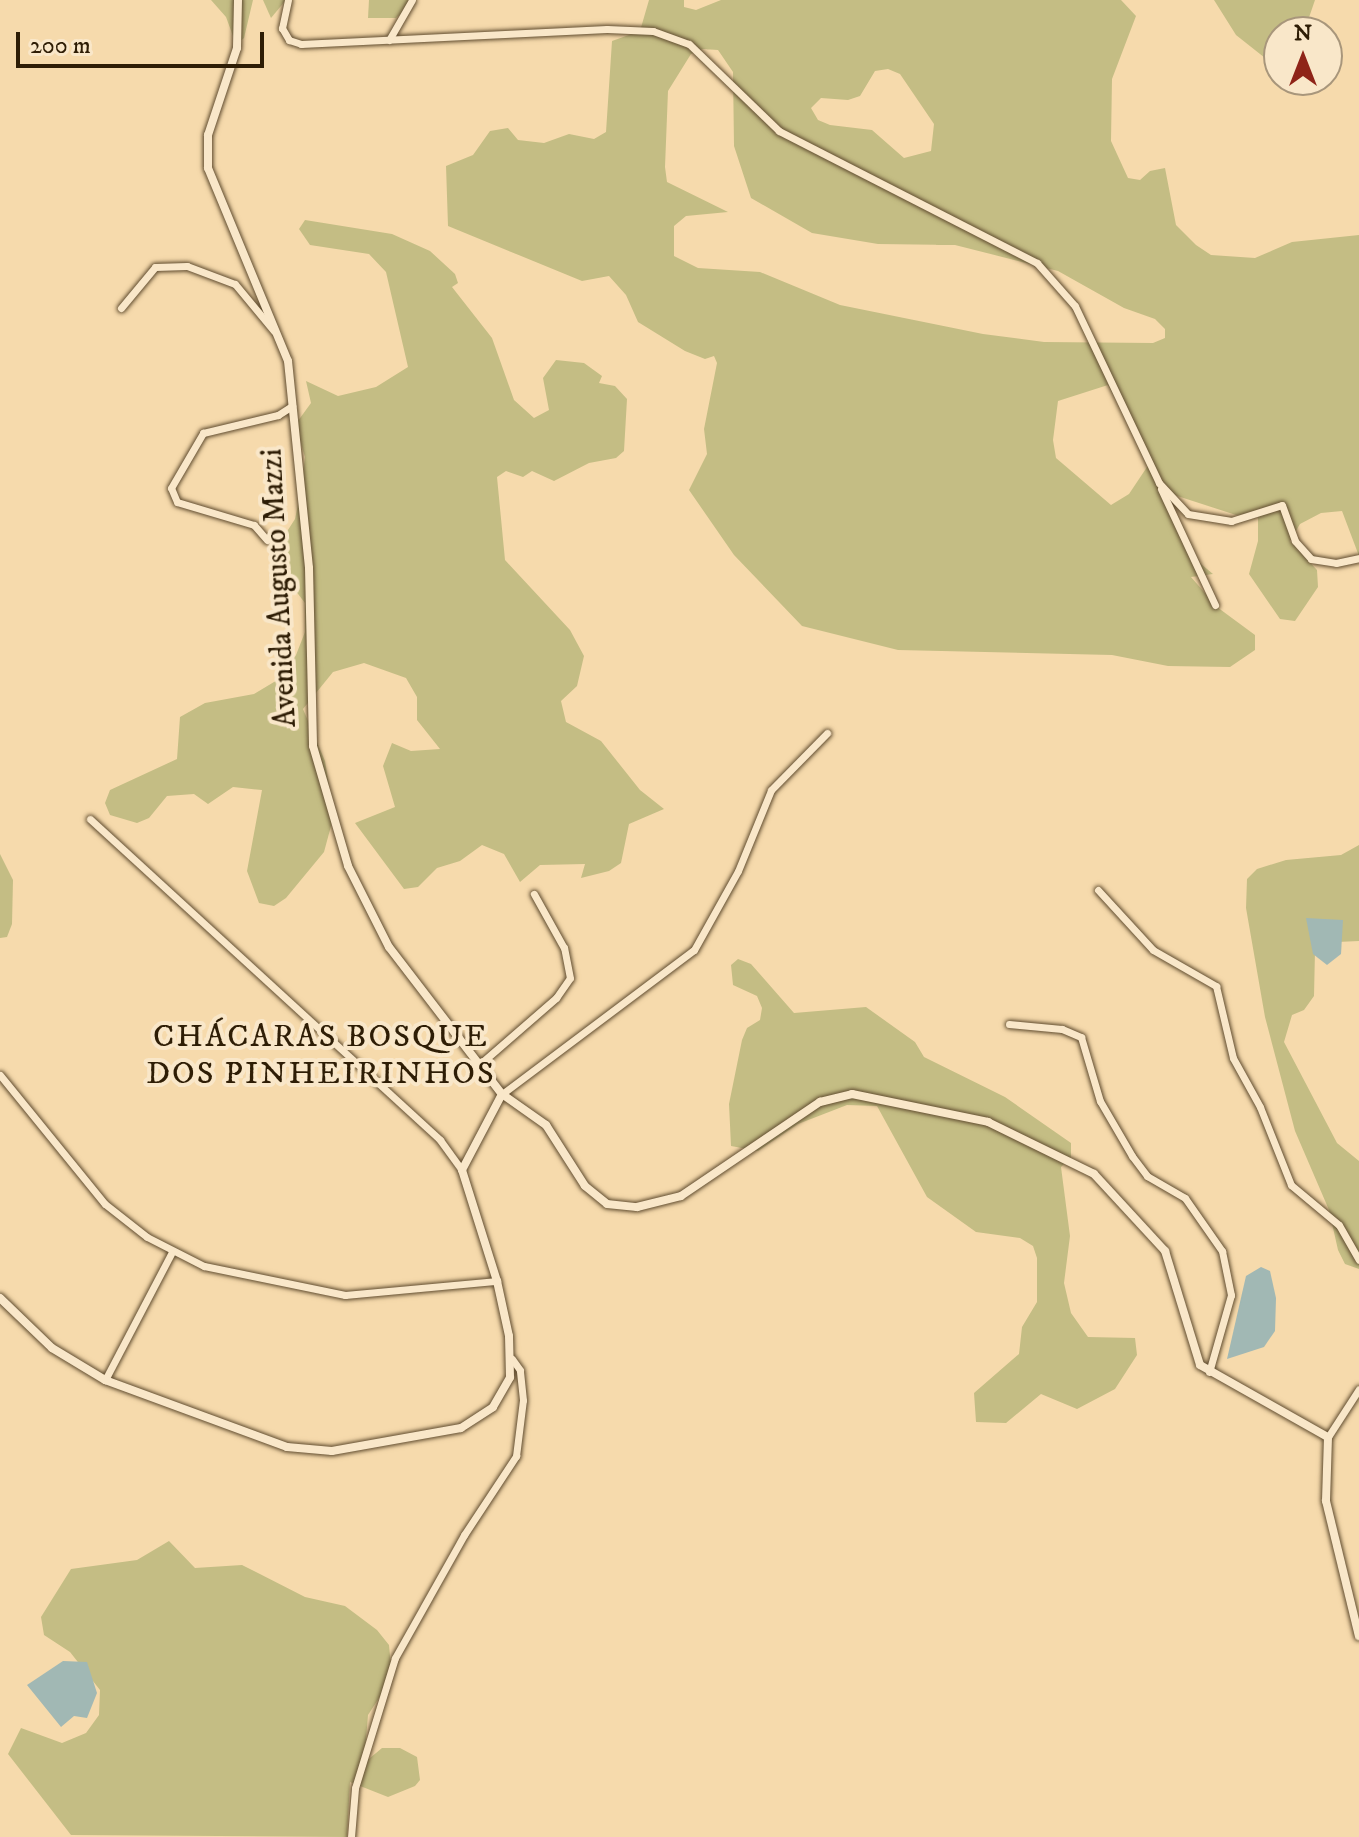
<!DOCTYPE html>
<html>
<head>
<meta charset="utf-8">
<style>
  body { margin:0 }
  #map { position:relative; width:1359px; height:1837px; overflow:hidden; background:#f6daac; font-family:"IM FELL DW Pica",serif }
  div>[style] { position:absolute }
  .green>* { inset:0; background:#c4bd84 }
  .water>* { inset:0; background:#a1b8b4 }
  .roads { filter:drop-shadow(0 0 2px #604c2f) drop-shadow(0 0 2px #604c2f) }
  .minor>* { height:7px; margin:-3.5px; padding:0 3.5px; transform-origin:3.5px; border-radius:3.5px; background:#f9e7c9 }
  .tertiary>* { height:8px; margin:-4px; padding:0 4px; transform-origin:4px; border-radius:4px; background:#f9e7c9 }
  span { translate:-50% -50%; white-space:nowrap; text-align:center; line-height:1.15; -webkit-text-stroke:8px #f9e7c9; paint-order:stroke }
  .street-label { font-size:30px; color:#2e1d05 }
  .neighbourhood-label { font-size:32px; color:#2e1d05; letter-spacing:2px }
  .north { position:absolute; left:1263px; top:16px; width:80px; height:80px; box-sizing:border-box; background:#f9e7c9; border:2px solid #a8967b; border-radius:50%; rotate:0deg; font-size:22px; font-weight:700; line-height:32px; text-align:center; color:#2e1d05 }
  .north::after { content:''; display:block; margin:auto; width:28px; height:36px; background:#8f2418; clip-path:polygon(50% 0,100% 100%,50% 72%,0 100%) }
  .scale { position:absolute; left:16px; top:32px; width:248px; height:36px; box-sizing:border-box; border:4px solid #2e1d05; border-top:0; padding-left:10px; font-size:24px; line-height:28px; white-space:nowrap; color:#2e1d05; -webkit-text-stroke:6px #f9e7c9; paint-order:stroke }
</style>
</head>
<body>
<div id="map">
  <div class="green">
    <div style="clip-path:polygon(211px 0,253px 0,244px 38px,239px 42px,233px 36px,226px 17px)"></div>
    <div style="clip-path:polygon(263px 0,286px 0,271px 18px)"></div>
    <div style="clip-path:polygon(369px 0,416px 0,396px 18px,368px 18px)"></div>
    <div style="clip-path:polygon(evenodd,649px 0,684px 0,684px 7px,696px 10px,721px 0,1121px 0,1136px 16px,1112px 79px,1111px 141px,1128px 178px,1140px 180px,1150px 171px,1165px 168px,1176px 225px,1196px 245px,1211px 255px,1255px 258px,1292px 242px,1359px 235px,1359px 556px,1342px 511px,1321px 513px,1300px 524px,1290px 541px,1317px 570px,1318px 587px,1295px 621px,1280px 619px,1249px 574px,1258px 541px,1258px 513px,1236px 515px,1165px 492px,1195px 559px,1213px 574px,1191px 577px,1217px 607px,1255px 635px,1255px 650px,1230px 667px,1168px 666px,1112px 655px,898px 650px,802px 626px,734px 555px,689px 490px,707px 454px,704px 429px,717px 363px,714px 356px,705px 359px,685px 351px,638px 322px,626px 295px,609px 276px,582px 281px,448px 226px,446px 166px,473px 155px,490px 131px,508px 128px,518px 140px,544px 143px,569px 134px,594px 139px,606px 132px,612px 41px,640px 31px,649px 0,703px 49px,718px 50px,733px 72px,734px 146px,751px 198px,812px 233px,878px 244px,955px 245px,1058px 271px,1124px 308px,1155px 319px,1165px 329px,1165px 338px,1153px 343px,1044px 342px,983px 334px,840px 305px,760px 272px,698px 268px,674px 256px,674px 226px,686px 216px,728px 212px,667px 182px,665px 167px,668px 91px,691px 54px,703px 49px,649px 0,888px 69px,900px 74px,934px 124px,931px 151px,904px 158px,872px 130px,830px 125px,818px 120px,811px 108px,821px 98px,848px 100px,860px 96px,875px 71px,888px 69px,649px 0,1108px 385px,1151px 461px,1129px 494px,1111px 505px,1056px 458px,1053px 440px,1058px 401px,1108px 385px)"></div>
    <div style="clip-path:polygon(1214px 0,1315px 0,1304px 32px,1279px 32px,1279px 69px,1236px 35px)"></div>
    <div style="clip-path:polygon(305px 220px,392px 234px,430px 251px,455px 274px,458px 283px,452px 287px,492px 338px,514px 400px,534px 418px,549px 410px,543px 378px,556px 360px,584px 363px,602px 376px,599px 383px,615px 386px,627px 399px,624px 451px,616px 458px,589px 463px,554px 481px,532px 471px,523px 477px,506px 471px,497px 477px,505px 560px,570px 630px,584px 656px,577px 686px,561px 701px,566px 722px,601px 741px,640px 790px,664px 809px,629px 824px,621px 863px,609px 871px,581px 878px,585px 864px,540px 865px,520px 882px,504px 854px,482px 845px,460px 861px,437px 868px,418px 887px,404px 889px,355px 823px,395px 807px,383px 766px,392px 743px,411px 751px,440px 749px,417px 720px,417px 697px,406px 678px,364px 663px,333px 672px,303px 709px,325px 761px,334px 815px,324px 852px,286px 898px,274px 906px,259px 903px,247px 871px,262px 790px,233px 787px,208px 804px,194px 794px,167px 796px,149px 818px,137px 823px,110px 815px,105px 803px,110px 790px,177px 759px,180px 717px,205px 703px,254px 694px,279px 679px,296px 655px,305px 632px,305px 603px,285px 577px,277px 547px,295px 519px,301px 490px,305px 457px,295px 425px,311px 403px,306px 381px,338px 396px,376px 387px,408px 367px,386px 272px,369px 254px,310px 245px,299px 229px)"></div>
    <div style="clip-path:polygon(1359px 845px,1359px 941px,1337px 942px,1315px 951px,1314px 996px,1304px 1010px,1292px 1015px,1284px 1042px,1337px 1143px,1359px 1161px,1359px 1269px,1345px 1264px,1338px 1250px,1329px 1210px,1295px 1131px,1265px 1017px,1246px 908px,1247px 879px,1257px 869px,1286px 860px,1341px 855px)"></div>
    <div style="clip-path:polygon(0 854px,13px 880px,12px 924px,7px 937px,0 938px)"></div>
    <div style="clip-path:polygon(738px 959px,751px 964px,794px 1013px,866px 1007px,915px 1042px,924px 1057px,1005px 1097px,1071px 1143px,1071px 1157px,1061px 1167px,1070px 1236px,1064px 1283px,1071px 1313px,1088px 1337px,1135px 1338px,1137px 1355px,1115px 1389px,1077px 1409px,1041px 1394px,1006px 1423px,976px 1422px,974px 1393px,1019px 1354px,1022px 1327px,1037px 1302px,1037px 1258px,1033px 1246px,1020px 1238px,976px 1232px,927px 1197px,877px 1106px,847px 1105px,798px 1124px,758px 1151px,731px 1146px,729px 1104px,742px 1040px,747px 1028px,760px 1020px,762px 1008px,757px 996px,733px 985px,731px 965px)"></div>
    <div style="clip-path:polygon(169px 1541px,195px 1568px,242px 1565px,305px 1597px,345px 1606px,377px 1630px,389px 1645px,392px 1678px,368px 1715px,364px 1763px,382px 1748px,400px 1748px,417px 1757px,420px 1780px,415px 1786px,388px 1797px,350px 1782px,347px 1837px,71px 1835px,8px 1754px,21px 1728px,62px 1743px,86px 1733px,99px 1715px,100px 1690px,70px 1652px,44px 1635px,41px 1617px,71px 1569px,137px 1560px)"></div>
  </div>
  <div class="water">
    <div style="clip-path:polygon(1306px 918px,1343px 920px,1341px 954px,1327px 965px,1313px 954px)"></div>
    <div style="clip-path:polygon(1261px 1267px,1270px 1271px,1276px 1298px,1275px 1331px,1264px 1347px,1227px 1359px,1246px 1276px)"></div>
    <div style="clip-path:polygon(63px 1661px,87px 1662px,97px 1693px,87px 1718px,74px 1716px,61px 1727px,27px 1685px)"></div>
  </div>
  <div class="roads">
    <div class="minor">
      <div style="left:288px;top:0;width:29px;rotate:102deg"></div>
      <div style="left:282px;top:28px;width:14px;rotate:60deg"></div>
      <div style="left:289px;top:40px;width:13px;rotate:18deg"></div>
      <div style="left:301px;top:44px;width:306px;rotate:-2.8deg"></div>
      <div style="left:607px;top:29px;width:46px;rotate:2.5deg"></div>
      <div style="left:653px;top:31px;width:38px;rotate:20deg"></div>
      <div style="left:689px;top:44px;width:125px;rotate:44deg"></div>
      <div style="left:779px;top:131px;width:290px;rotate:27.1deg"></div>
      <div style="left:1037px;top:263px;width:57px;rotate:48.5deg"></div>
      <div style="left:1075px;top:306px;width:196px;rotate:64.6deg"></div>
      <div style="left:1159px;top:483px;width:42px;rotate:46.9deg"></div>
      <div style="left:1188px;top:514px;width:44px;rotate:9.2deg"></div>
      <div style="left:1231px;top:521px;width:53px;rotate:-17.4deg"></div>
      <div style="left:1282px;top:505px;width:38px;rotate:70deg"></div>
      <div style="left:1295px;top:541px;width:24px;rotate:48deg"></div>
      <div style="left:1311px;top:559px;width:25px;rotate:9deg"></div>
      <div style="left:1336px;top:563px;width:24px;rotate:-12deg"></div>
      <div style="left:389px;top:40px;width:46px;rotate:-60.1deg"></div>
      <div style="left:121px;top:308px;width:53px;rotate:-50.3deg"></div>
      <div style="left:155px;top:267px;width:32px;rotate:-2deg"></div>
      <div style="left:187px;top:266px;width:51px;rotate:20.6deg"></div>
      <div style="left:235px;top:284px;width:61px;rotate:50.3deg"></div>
      <div style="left:1161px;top:489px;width:128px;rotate:65deg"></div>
      <div style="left:267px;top:540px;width:20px;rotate:-131deg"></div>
      <div style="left:254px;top:525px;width:80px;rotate:-163.4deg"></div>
      <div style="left:177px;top:502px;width:15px;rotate:-113deg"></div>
      <div style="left:171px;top:488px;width:64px;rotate:-59.8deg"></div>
      <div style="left:203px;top:433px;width:77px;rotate:-13.5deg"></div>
      <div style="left:278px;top:415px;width:17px;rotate:-33deg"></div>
      <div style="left:90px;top:819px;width:475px;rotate:42.5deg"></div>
      <div style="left:440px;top:1140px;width:37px;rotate:54deg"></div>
      <div style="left:1098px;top:890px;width:81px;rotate:47.5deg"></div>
      <div style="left:1153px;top:950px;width:73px;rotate:29.7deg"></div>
      <div style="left:1216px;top:986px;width:74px;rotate:76.7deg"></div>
      <div style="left:1233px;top:1058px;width:56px;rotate:61.1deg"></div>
      <div style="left:1260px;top:1107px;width:84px;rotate:68.3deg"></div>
      <div style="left:1291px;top:1185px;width:62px;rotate:39.8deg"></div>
      <div style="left:1339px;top:1225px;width:40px;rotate:60.3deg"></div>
      <div style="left:1009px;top:1024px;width:53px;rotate:5.4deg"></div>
      <div style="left:1062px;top:1029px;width:21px;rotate:23deg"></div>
      <div style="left:1081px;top:1037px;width:67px;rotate:73.5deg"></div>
      <div style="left:1100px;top:1101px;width:64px;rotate:59.8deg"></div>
      <div style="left:1132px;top:1156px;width:25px;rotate:53deg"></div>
      <div style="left:1147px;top:1176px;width:44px;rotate:30.1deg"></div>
      <div style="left:1185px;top:1198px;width:65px;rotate:55.1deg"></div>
      <div style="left:1222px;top:1251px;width:45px;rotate:78.4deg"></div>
      <div style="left:1231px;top:1295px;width:80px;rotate:105.9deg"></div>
      <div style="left:480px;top:1064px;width:101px;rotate:-41deg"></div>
      <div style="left:556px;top:998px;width:24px;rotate:-55deg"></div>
      <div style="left:570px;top:978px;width:31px;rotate:-101deg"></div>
      <div style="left:564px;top:948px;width:62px;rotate:-119.1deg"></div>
      <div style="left:0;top:1075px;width:166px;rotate:50.9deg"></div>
      <div style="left:105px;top:1204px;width:53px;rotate:38.2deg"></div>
      <div style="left:147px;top:1237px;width:64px;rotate:27deg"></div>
      <div style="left:204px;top:1266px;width:144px;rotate:11.6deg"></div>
      <div style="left:345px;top:1295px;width:153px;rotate:-5.3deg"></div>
      <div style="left:502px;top:1094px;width:240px;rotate:-36.9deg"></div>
      <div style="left:694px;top:950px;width:90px;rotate:-60.9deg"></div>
      <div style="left:738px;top:871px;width:87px;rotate:-67.8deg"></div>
      <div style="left:771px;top:790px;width:80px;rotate:-45.5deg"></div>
      <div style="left:105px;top:1380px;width:144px;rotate:-62.4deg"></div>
      <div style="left:1328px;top:1437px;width:57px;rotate:-57.1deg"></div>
      <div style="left:351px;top:1837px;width:49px;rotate:-85.3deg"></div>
      <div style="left:355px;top:1788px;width:136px;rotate:-72.9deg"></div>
      <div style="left:395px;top:1658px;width:141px;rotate:-60.7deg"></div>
      <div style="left:464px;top:1535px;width:95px;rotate:-56.6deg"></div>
      <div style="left:516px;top:1456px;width:56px;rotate:-82.9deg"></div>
      <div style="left:523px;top:1400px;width:30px;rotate:-96deg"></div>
      <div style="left:520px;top:1370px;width:14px;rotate:-126deg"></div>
    </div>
    <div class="tertiary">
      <div style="left:238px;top:0;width:48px;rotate:91.2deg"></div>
      <div style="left:237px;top:48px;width:92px;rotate:108.4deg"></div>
      <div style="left:208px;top:135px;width:33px;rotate:90deg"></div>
      <div style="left:208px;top:168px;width:209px;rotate:67.5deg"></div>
      <div style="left:288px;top:361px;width:208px;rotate:84.2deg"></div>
      <div style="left:309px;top:568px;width:178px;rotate:88.7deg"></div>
      <div style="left:313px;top:746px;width:125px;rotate:73.7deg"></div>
      <div style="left:348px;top:866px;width:91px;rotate:63.2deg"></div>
      <div style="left:389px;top:947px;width:185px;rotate:52.5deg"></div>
      <div style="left:502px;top:1094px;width:54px;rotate:35.2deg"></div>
      <div style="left:546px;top:1125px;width:72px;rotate:57.4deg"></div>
      <div style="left:585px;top:1186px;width:28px;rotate:39deg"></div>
      <div style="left:607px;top:1204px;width:30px;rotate:6deg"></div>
      <div style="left:637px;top:1207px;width:45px;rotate:-14deg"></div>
      <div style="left:681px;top:1196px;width:168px;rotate:-34.1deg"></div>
      <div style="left:820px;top:1102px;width:33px;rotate:-14deg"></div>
      <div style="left:852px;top:1094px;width:139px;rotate:11.6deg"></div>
      <div style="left:988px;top:1122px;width:118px;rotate:26.1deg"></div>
      <div style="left:1094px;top:1174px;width:105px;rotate:47.3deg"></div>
      <div style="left:1165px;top:1251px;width:119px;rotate:72.9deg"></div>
      <div style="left:1200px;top:1365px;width:147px;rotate:29.4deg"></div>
      <div style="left:1328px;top:1437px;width:64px;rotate:91.8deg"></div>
      <div style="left:1326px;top:1501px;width:139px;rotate:76.3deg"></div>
      <div style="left:0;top:1298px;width:72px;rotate:43.9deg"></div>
      <div style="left:52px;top:1348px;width:62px;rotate:31.1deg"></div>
      <div style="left:105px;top:1380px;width:194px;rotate:20.2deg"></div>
      <div style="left:287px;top:1447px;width:45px;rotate:5.1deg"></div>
      <div style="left:332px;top:1451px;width:131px;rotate:-10.1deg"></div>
      <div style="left:461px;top:1428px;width:38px;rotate:-33deg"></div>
      <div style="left:493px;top:1407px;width:34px;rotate:-60deg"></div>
      <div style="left:510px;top:1377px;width:41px;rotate:-91.4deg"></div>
      <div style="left:509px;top:1336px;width:56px;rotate:-102.3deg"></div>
      <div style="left:497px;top:1281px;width:116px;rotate:-107.5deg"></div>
      <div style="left:462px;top:1170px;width:86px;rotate:-62.2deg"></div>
    </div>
  </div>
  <div class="street-label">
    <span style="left:280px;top:588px;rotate:-93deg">Avenida Augusto Mazzi</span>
  </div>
  <div class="neighbourhood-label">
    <span style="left:321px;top:1056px">CHÁCARAS BOSQUE<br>DOS PINHEIRINHOS</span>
  </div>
  <div class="north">N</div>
  <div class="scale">200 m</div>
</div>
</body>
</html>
